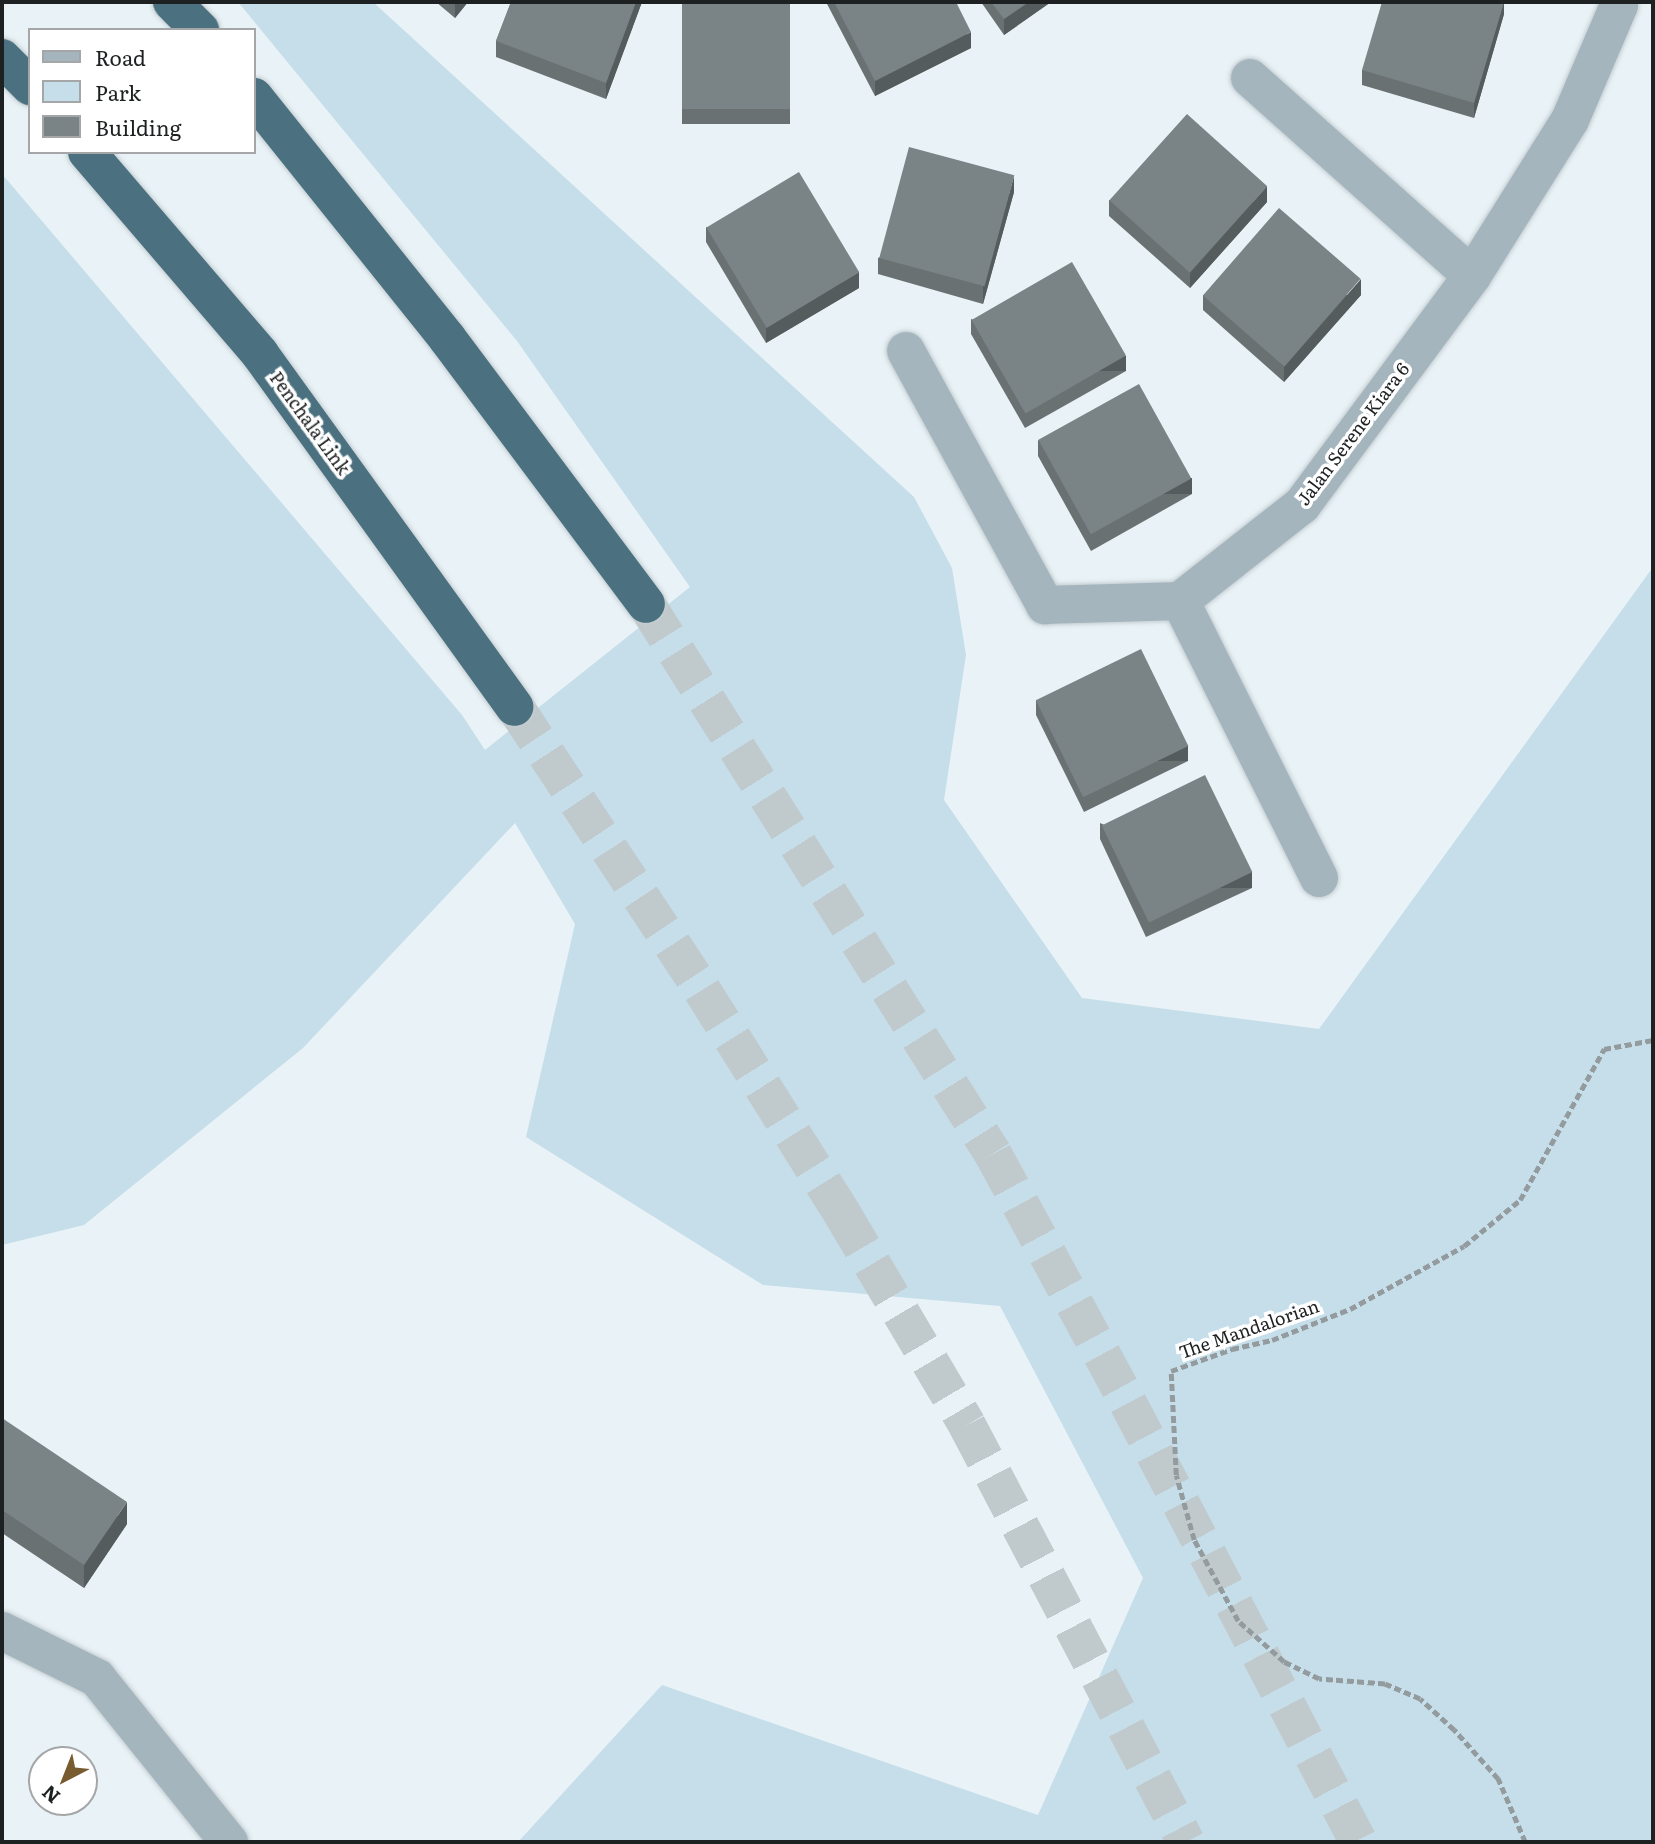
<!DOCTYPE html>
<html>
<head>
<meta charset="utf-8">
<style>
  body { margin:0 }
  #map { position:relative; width:1655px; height:1844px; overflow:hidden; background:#e9f3f7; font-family:Literata,serif }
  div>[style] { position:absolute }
  .green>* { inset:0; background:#c5dee9 }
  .highway-tunnel>* { height:38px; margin-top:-19px; transform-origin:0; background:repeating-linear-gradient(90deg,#c0c9cc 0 38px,transparent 0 57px) }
  .path>* { height:4.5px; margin-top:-2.25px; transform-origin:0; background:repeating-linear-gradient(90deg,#949b9e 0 7px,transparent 0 10.5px) }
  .roads { filter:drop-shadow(0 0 2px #c4cdd1) drop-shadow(0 0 2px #c4cdd1) }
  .minor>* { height:38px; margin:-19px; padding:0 19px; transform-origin:19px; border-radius:19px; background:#a4b5bd }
  .highway>* { height:38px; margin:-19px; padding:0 19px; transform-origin:19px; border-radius:19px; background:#4b7180 }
  .wall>* { inset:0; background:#697173; transform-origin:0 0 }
  .shaded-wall>* { inset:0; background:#555c5e; transform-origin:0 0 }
  .building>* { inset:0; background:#7a8386; transform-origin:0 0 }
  span { translate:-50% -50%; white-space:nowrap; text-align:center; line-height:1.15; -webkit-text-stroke:7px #fff; paint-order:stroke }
  .street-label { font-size:18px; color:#1e2122 }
  .frame { position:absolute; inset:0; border:4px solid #1e2122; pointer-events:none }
  .legend { position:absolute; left:28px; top:28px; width:228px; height:126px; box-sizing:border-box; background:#fff; border:2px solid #a5a6a7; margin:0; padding:9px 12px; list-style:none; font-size:21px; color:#1e2122 }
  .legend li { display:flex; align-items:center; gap:14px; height:35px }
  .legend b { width:35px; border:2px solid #a5a6a7 }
  .north { position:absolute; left:28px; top:1746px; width:70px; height:70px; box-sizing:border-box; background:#fff; border:2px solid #a5a6a7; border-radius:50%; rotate:222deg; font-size:19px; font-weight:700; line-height:28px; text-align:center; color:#1e2122 }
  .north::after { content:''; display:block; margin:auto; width:24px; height:32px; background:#795b30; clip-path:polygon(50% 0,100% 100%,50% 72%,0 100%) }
</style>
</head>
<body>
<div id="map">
  <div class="green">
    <div style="clip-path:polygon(238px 2px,373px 2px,914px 497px,952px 568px,966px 655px,944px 800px,1082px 998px,1319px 1029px,1653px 567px,1653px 1842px,518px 1842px,662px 1685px,1038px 1815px,1143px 1578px,1000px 1306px,763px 1285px,526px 1137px,575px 924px,515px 823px,303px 1048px,84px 1225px,2px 1245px,2px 174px,462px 715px,485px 750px,690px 587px,517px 341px)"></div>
  </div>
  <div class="highway-tunnel">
    <div style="left:646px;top:604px;width:650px;rotate:57.75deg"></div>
    <div style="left:993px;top:1154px;width:283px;rotate:61.5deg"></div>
    <div style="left:1128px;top:1403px;width:496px;rotate:62.3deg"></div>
    <div style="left:515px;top:707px;width:339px;rotate:56.5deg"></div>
    <div style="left:702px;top:990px;width:266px;rotate:57.9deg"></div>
    <div style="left:843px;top:1215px;width:244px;rotate:59.4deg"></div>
    <div style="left:967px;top:1425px;width:471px;rotate:62.3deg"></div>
  </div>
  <div class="path">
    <div style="left:1525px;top:1842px;width:69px;rotate:-113.2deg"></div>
    <div style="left:1498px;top:1779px;width:66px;rotate:-131.9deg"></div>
    <div style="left:1454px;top:1730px;width:46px;rotate:-137.6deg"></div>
    <div style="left:1420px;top:1699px;width:38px;rotate:-157deg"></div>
    <div style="left:1385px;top:1684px;width:66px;rotate:-175.7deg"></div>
    <div style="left:1319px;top:1679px;width:39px;rotate:-154deg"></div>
    <div style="left:1284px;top:1662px;width:62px;rotate:-138.3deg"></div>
    <div style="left:1238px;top:1621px;width:92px;rotate:-118.5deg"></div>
    <div style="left:1194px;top:1540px;width:67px;rotate:-105.5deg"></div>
    <div style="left:1176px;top:1475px;width:104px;rotate:-92.8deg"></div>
    <div style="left:1171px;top:1371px;width:65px;rotate:-19.8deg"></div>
    <div style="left:1232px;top:1349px;width:41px;rotate:-12.7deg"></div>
    <div style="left:1272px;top:1340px;width:84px;rotate:-21.7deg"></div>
    <div style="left:1350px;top:1309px;width:130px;rotate:-28.9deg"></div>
    <div style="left:1464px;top:1246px;width:72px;rotate:-39.4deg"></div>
    <div style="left:1520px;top:1200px;width:173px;rotate:-60.9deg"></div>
    <div style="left:1604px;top:1049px;width:50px;rotate:-10.4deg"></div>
  </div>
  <div class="roads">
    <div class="minor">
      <div style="left:1250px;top:78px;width:297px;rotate:41.7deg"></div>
      <div style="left:906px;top:351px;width:290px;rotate:61.3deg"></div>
      <div style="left:1045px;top:605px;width:135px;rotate:-1.7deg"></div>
      <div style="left:1319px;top:878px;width:310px;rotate:-116.6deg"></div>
      <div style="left:1180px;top:601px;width:155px;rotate:-38.2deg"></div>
      <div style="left:1302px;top:505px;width:285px;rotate:-53.4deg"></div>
      <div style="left:1472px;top:276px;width:184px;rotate:-57.9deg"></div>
      <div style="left:1570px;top:120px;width:125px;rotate:-66.9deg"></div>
      <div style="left:1619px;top:5px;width:3px;rotate:-108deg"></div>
      <div style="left:2px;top:1631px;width:106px;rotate:26.3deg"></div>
      <div style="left:97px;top:1678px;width:211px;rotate:51.2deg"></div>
    </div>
    <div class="highway">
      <div style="left:172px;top:2px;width:40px;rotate:45deg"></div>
      <div style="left:2px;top:58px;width:40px;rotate:45deg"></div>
      <div style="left:254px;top:97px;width:309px;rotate:51.3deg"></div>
      <div style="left:447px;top:338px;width:332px;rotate:53.2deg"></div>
      <div style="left:87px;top:152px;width:266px;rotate:49.4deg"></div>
      <div style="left:260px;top:354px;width:435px;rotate:54.2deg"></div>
    </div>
  </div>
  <div class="wall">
    <div style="clip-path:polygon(436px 2px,468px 2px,455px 18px)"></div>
    <div style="clip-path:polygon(511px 2px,642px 2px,606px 99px,496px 57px,496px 41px)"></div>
    <div style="left:682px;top:2px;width:108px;height:122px"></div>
    <div style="clip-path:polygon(826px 2px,956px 2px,971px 48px,875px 96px)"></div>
    <div style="clip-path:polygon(981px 2px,1051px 2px,1004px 35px)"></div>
    <div style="clip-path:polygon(1504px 2px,1504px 14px,1474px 118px,1362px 85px,1362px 70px)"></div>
    <div style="clip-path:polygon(1014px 192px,983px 304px,878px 274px,878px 258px)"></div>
    <div style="clip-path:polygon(1109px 200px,1267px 202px,1190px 288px,1109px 216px)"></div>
    <div style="clip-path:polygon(706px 227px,859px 288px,766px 343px,706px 242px)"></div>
    <div style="clip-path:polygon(1203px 295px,1361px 295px,1284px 382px,1203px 310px)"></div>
    <div style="clip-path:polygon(971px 319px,1126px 371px,1025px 428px,971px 334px)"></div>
    <div style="clip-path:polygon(1038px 440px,1192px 494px,1091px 551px,1038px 456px)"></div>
    <div style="clip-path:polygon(1036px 700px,1188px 761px,1084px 812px,1036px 715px)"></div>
    <div style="clip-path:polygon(1100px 823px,1252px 888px,1146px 937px,1100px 839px)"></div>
    <div style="clip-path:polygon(2px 1418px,127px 1524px,84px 1588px,2px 1533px)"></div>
  </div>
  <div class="shaded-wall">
    <div style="clip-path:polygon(455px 2px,468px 2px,455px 18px)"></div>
    <div style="clip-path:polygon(636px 2px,642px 2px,606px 99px,606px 83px)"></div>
    <div style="clip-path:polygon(1029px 2px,1051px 2px,1004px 35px,1004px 19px)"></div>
    <div style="clip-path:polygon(1504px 2px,1504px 14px,1474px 118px,1474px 103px)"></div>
    <div style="clip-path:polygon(971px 32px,971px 48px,875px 96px,875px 81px)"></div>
    <div style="clip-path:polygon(1014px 176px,1014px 192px,983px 304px,983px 288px)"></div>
    <div style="clip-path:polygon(1267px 186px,1267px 202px,1190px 288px,1190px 273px)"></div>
    <div style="clip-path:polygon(859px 272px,859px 288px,766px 343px,766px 327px)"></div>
    <div style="clip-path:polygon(1361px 279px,1361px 295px,1284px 382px,1284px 367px)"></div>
    <div style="left:1126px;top:356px;width:15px;height:116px;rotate:90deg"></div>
    <div style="left:1192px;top:478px;width:16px;height:116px;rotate:90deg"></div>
    <div style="left:1188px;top:746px;width:15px;height:116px;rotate:90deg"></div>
    <div style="left:1252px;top:872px;width:16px;height:117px;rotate:90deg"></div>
    <div style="clip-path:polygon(127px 1502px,127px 1524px,84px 1588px,84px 1565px)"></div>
  </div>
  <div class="building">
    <div style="clip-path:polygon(511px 2px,636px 2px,606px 83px,496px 41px)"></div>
    <div style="left:682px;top:2px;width:108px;height:107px"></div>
    <div style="clip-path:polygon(834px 2px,956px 2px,971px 32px,875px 81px)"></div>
    <div style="clip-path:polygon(991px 2px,1029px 2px,1004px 19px)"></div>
    <div style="clip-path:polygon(1382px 2px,1504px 2px,1474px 103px,1362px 70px)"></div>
    <div style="left:1187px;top:114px;width:108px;height:116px;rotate:42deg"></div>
    <div style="left:909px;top:147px;width:109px;height:115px;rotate:15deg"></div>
    <div style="left:799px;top:172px;width:117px;height:108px;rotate:59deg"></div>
    <div style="left:1279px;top:208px;width:108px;height:116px;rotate:41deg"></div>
    <div style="left:1072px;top:262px;width:108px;height:116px;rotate:60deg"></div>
    <div style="left:1139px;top:384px;width:108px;height:115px;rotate:61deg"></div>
    <div style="left:1141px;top:649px;width:108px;height:117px;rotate:64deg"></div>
    <div style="left:1205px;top:775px;width:108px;height:115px;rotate:64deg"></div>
    <div style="clip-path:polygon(2px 1418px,127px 1502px,84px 1565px,2px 1510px)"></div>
  </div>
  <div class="street-label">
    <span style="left:310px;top:423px;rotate:54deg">Penchala Link</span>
    <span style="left:1353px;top:434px;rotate:-53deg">Jalan Serene Kiara 6</span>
    <span style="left:1249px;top:1329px;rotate:-19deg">The Mandalorian</span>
  </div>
  <div class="frame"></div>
  <ul class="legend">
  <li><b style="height:9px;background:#a4b5bd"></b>Road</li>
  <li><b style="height:19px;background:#c5dee9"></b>Park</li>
  <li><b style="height:19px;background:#7a8386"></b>Building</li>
  </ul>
  <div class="north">N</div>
</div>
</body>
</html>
